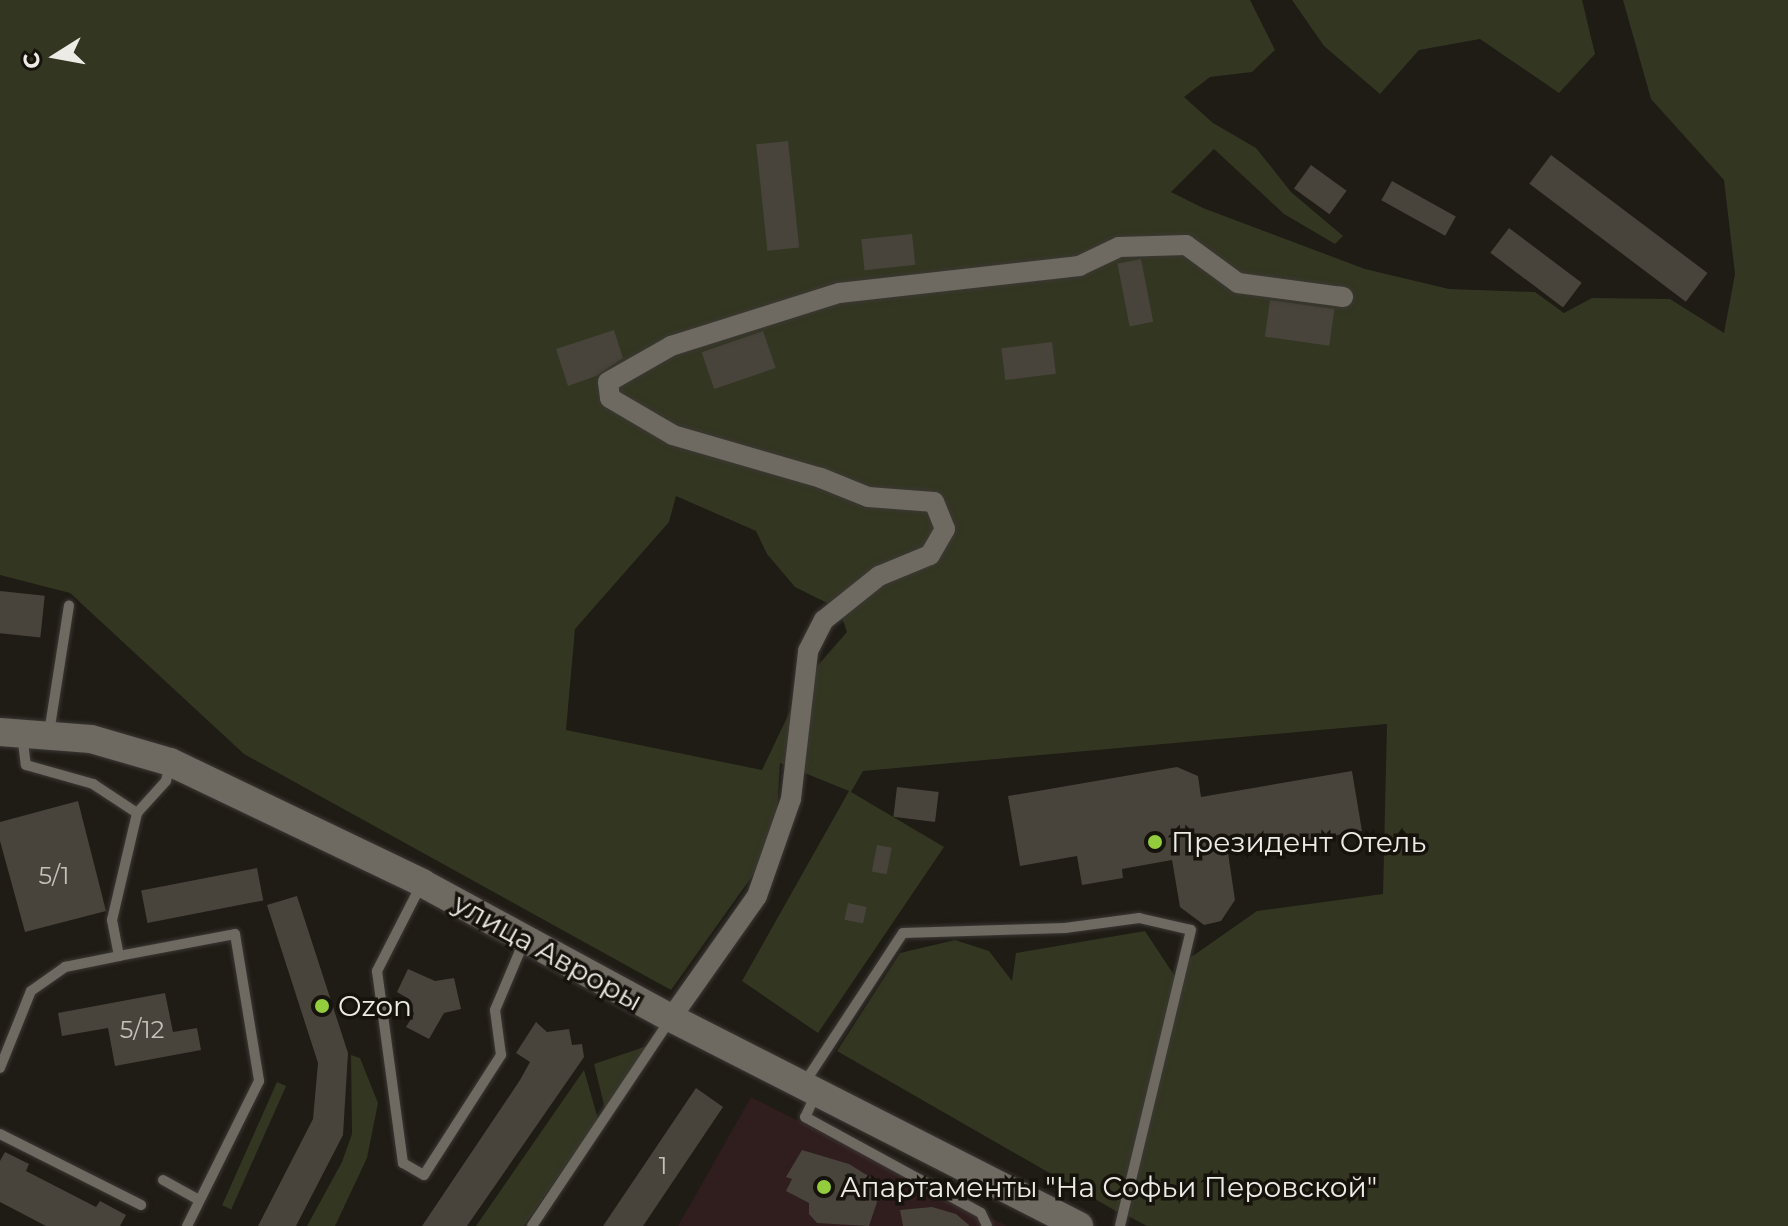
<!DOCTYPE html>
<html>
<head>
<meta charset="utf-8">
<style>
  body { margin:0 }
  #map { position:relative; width:1788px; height:1226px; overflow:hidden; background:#1f1b15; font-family:Montserrat,sans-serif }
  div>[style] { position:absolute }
  .commercial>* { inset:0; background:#301d1d }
  .green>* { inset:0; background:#333621; transform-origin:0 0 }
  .building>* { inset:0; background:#48443c; transform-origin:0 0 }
  .roads { filter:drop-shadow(0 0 2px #3b3835) drop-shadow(0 0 2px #3b3835) }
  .lane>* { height:10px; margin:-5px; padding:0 5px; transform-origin:5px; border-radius:5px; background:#6e6961 }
  .street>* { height:20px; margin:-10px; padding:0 10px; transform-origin:10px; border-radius:10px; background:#6e6961 }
  .secondary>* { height:28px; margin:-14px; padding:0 14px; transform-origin:14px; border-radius:14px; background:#6e6961 }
  .dots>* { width:22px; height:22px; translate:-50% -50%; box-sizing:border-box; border:4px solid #16120c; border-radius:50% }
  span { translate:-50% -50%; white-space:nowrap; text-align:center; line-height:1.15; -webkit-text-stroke:7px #16120c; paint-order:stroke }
  .number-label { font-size:24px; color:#c4c1bc }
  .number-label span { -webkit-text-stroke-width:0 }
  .poi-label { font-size:28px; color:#edebe6 }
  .left { translate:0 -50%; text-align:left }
  .street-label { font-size:28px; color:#edebe6 }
  .north { position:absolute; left:16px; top:16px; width:80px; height:80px; -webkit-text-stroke:6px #16120c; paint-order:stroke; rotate:259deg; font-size:22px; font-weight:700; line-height:32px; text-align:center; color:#edebe6 }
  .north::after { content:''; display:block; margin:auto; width:28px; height:36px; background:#edebe6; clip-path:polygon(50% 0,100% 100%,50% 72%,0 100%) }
</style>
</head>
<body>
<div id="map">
  <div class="commercial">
    <div style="clip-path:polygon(751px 1097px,1007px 1226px,678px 1226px)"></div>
  </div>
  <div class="green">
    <div style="clip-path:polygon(evenodd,0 0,1250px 0,1275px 50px,1252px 72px,1210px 77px,1184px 97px,1213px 123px,1256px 148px,1291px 192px,1343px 236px,1335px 244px,1284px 214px,1214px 149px,1171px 192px,1203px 208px,1365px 269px,1449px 289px,1535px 292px,1564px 313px,1592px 298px,1670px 299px,1724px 333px,1735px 274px,1724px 180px,1651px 99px,1623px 0,1788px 0,1788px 1226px,1147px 1226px,1128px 1216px,1187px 960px,1257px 911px,1383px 894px,1387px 724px,863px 771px,851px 792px,944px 847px,818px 1033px,742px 981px,849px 791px,780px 763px,775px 844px,671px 990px,244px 754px,70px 593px,0 575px,0 0,676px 496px,756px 531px,767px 554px,795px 587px,839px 609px,847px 632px,805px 680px,762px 770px,566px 730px,575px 629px,669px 522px,676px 496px)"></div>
    <div style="clip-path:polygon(1292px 0,1582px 0,1595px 54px,1559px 93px,1480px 39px,1419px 50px,1380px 94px,1324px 46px)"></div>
    <div style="clip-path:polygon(1145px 931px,1176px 978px,1121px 1214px,837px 1051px,900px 953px,955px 940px,989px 951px,1012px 981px,1016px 953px)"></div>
    <div style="clip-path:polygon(647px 1046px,605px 1109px,594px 1064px)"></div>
    <div style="clip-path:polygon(351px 1055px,360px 1058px,378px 1103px,367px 1158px,335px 1226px,307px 1226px,342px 1162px,352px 1134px)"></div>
    <div style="clip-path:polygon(584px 1070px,598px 1119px,524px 1226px,476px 1226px)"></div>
    <div style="left:277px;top:1082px;width:10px;height:135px;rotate:24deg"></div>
  </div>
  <div class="building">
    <div style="left:788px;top:141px;width:107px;height:32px;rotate:84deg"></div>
    <div style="left:1551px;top:155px;width:196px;height:36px;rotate:37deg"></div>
    <div style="left:1311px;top:165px;width:44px;height:29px;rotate:36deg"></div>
    <div style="left:1392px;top:181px;width:73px;height:22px;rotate:29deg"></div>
    <div style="left:1509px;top:228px;width:91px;height:31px;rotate:37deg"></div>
    <div style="left:912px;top:234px;width:31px;height:51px;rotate:84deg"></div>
    <div style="left:1141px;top:259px;width:64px;height:24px;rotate:79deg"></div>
    <div style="left:1270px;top:300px;width:65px;height:37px;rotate:8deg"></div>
    <div style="clip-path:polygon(614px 330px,623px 358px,596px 376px,568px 386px,556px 349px)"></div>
    <div style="left:763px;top:331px;width:39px;height:65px;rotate:71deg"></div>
    <div style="left:1052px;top:342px;width:32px;height:51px;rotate:83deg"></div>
    <div style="left:0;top:591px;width:45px;height:42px;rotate:6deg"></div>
    <div style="clip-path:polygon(1177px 767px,1198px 776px,1201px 797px,1352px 771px,1362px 831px,1228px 853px,1235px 900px,1221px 921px,1204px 925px,1180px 907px,1172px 860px,1122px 869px,1123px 878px,1082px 885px,1077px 856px,1020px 866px,1008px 796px)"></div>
    <div style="left:897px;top:787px;width:42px;height:30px;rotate:7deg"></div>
    <div style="clip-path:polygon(78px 801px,106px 911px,25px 932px,0 841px,0 822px)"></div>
    <div style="left:877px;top:845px;width:15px;height:27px;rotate:11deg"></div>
    <div style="left:257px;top:868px;width:33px;height:118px;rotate:79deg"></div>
    <div style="clip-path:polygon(297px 896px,348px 1053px,343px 1135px,296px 1226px,258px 1226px,313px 1119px,318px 1063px,267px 905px)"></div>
    <div style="left:848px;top:903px;width:19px;height:17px;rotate:12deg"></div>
    <div style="clip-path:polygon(408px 969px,435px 981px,454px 978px,461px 1009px,444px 1013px,429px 1039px,406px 1027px,414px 1014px,409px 999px,397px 992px)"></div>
    <div style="clip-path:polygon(165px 993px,173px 1032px,197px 1028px,201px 1050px,115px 1066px,108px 1028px,62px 1036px,58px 1013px)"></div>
    <div style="clip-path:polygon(536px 1022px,547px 1032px,569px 1029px,572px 1045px,582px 1044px,584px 1057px,467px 1226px,422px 1226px,520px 1080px,530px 1062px,516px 1053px)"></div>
    <div style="clip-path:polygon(696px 1088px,723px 1107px,643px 1226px,603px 1226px)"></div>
    <div style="clip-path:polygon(802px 1150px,849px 1164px,870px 1177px,877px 1202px,869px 1226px,817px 1223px,809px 1214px,809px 1203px,786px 1191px,792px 1179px,786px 1177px)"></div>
    <div style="clip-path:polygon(5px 1152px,29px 1164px,26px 1171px,96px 1207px,100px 1201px,126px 1215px,120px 1226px,46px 1226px,0 1202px,0 1161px)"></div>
    <div style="clip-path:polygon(932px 1207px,956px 1214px,970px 1226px,903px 1226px,900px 1210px)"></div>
  </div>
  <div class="roads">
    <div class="lane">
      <div style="left:49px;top:733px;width:129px;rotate:-81.1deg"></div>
      <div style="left:22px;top:734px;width:31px;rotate:83deg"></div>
      <div style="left:26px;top:765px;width:70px;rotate:15.8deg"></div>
      <div style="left:93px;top:784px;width:53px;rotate:33.4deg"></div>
      <div style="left:421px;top:885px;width:97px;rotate:117.1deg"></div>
      <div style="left:377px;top:971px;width:194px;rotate:82.3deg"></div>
      <div style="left:403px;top:1163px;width:24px;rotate:30deg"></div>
      <div style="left:424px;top:1175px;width:143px;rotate:-57.3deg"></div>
      <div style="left:501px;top:1055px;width:45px;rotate:-97.6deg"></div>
      <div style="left:495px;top:1010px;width:77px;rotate:-67.1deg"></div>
      <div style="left:119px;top:956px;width:118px;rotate:-10.7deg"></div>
      <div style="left:235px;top:934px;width:149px;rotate:80.7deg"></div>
      <div style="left:259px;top:1081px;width:162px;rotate:116.4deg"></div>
      <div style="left:0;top:1068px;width:83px;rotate:-68.1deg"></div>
      <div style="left:31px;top:991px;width:42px;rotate:-35.2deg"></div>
      <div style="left:65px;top:967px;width:55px;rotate:-11.5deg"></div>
      <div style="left:119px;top:956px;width:37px;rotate:-101deg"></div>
      <div style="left:112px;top:920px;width:110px;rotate:-76.8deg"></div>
      <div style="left:137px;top:813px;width:43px;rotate:-47.8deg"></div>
      <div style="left:166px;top:781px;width:17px;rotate:-77deg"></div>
      <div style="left:805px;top:1082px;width:178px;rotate:-56.7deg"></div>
      <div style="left:903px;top:933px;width:162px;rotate:-1.8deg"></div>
      <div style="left:1065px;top:928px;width:75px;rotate:-7.7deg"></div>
      <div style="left:1139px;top:918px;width:53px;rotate:13deg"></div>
      <div style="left:1191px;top:930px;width:304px;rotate:103.5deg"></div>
      <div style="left:815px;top:1096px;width:23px;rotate:115deg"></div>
      <div style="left:805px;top:1117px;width:200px;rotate:28.6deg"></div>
      <div style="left:981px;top:1213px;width:14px;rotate:65deg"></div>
      <div style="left:0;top:1134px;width:158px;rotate:26.7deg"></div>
      <div style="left:163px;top:1180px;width:41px;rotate:29.1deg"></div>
      <div style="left:532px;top:1226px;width:250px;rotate:-56.2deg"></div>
    </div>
    <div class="street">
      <div style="left:671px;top:1018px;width:149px;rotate:-54.8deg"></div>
      <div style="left:757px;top:896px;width:103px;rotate:-70.7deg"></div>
      <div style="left:791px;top:799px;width:149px;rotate:-83.4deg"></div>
      <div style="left:808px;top:651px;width:35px;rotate:-63deg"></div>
      <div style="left:824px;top:620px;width:70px;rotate:-38.7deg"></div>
      <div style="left:879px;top:576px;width:55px;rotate:-22.4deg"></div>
      <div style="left:930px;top:555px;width:30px;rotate:-60deg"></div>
      <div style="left:945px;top:529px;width:29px;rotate:-112deg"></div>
      <div style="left:934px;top:502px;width:66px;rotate:-175.7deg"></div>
      <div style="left:868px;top:497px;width:51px;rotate:-158deg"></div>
      <div style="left:821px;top:478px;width:154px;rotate:-163.8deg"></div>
      <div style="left:673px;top:435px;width:73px;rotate:-149.6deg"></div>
      <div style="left:610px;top:398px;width:16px;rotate:-97deg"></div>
      <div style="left:608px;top:382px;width:73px;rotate:-29.7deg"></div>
      <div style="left:671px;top:346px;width:176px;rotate:-17.5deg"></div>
      <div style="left:839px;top:293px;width:242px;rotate:-6.4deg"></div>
      <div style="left:1079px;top:266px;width:44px;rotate:-25.4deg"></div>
      <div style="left:1119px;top:247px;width:67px;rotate:-1.7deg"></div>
      <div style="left:1186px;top:245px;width:64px;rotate:36.2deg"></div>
      <div style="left:1238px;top:283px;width:106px;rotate:7.6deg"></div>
    </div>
    <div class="secondary">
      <div style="left:0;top:732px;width:91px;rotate:4.4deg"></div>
      <div style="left:91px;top:739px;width:82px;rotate:16.2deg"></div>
      <div style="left:170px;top:762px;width:280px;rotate:25.6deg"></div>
      <div style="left:422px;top:883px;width:283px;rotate:28.5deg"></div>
      <div style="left:671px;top:1018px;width:458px;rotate:27deg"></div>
    </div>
  </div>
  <div class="dots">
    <div style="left:1155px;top:842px;background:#93cd3e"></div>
    <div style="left:322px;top:1006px;background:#93cd3e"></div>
    <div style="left:824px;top:1187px;background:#93cd3e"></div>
  </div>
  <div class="number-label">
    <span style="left:54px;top:876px">5/1</span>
    <span style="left:142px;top:1030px">5/12</span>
    <span style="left:663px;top:1166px">1</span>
  </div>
  <div class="poi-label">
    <span class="left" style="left:1171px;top:842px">Президент Отель</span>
    <span class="left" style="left:338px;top:1006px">Ozon</span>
    <span class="left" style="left:840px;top:1187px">Апартаменты "На Софьи Перовской"</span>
  </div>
  <div class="street-label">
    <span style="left:548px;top:952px;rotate:29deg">улица Авроры</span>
  </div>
  <div class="north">С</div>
</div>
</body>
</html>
